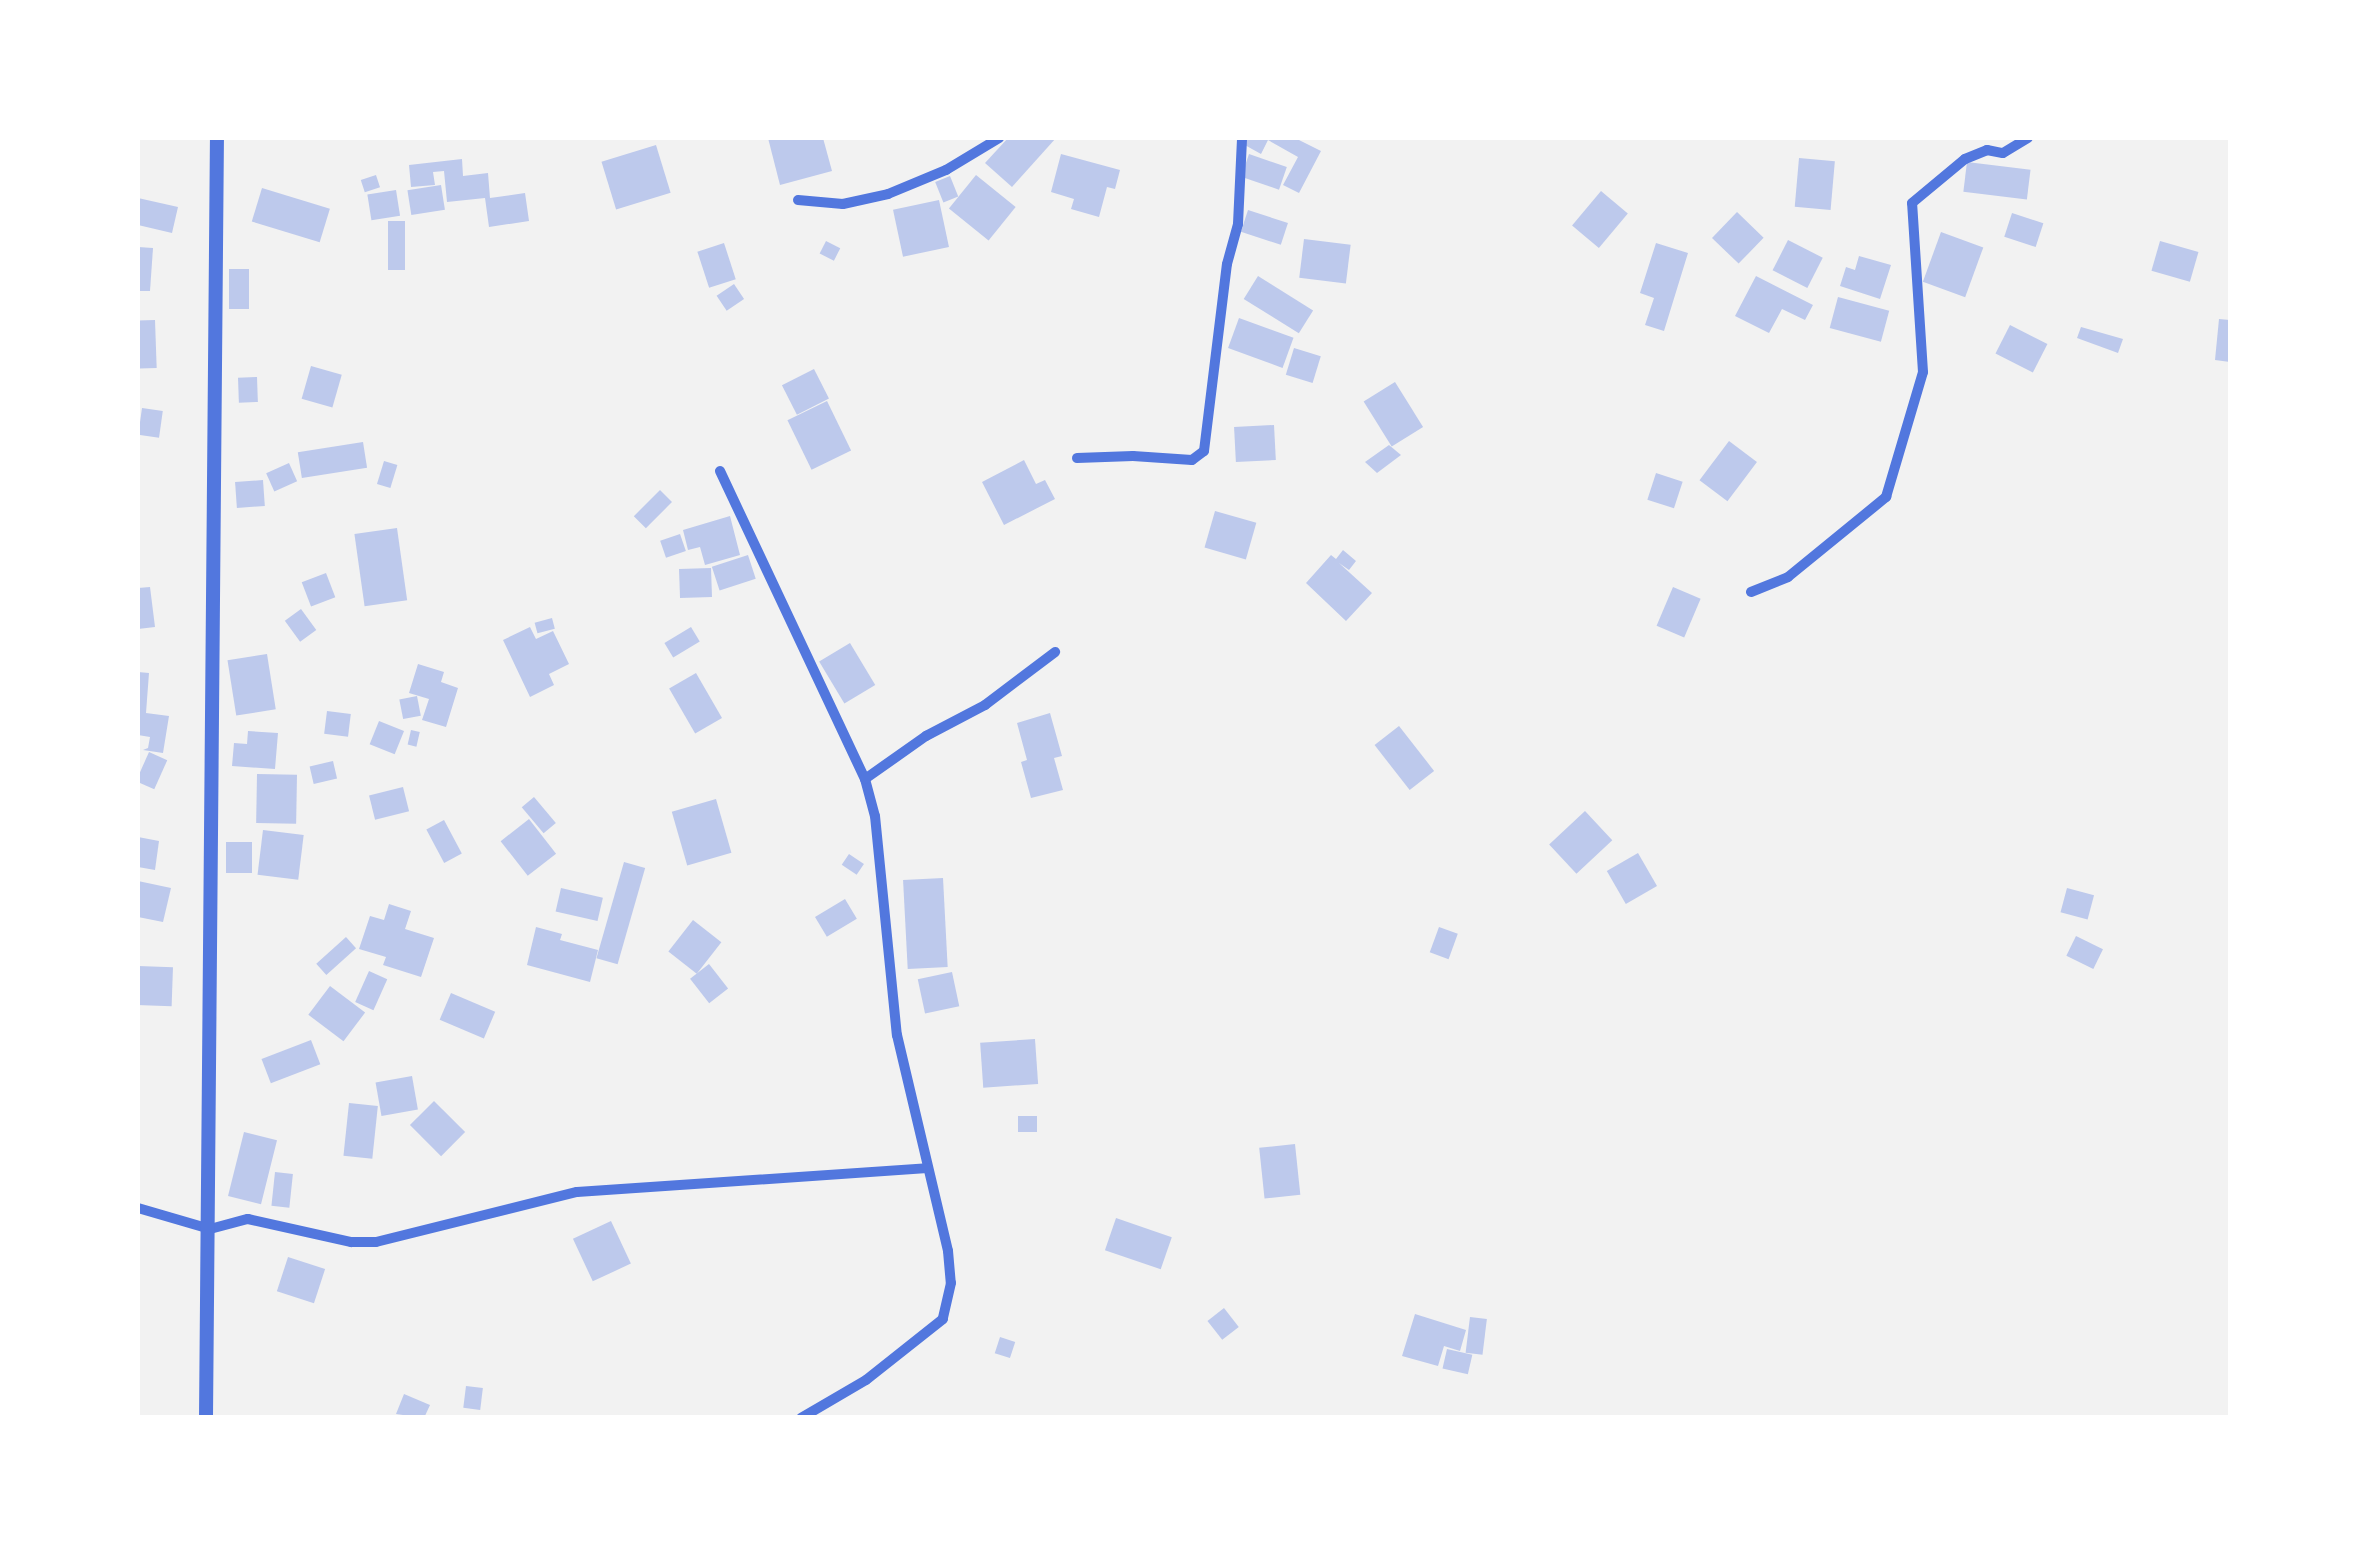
<!DOCTYPE html>
<html>
<head>
<meta charset="utf-8">
<style>
  body { margin:0 }
  #map { position:relative; width:2368px; height:1555px; overflow:hidden; background:#f2f2f2; font-family:"Fira Sans",sans-serif }
  div>[style] { position:absolute }
  .building>* { inset:0; background:#bdc9ec; transform-origin:0 0 }
  .minor>* { height:10px; margin:-5px; padding:0 5px; transform-origin:5px; border-radius:5px; background:#5277de }
  .tertiary>* { height:14px; margin:-7px; padding:0 7px; transform-origin:7px; border-radius:7px; background:#5277de }
  span { translate:-50% -50%; white-space:nowrap; text-align:center; line-height:1.15; -webkit-text-stroke:10px #fff; paint-order:stroke }
  .frame { position:absolute; inset:0; border:140px solid #fff; pointer-events:none }
</style>
</head>
<body>
<div id="map">
  <div class="building">
    <div style="clip-path:polygon(768px 138px,823px 138px,832px 171px,780px 185px)"></div>
    <div style="clip-path:polygon(1008px 138px,1056px 138px,1012px 187px,985px 163px)"></div>
    <div style="clip-path:polygon(1246px 138px,1295px 138px,1321px 151px,1299px 193px,1283px 185px,1298px 157px,1268px 140px,1261px 154px,1243px 144px)"></div>
    <div style="left:656px;top:145px;width:50px;height:57px;rotate:73deg"></div>
    <div style="clip-path:polygon(1061px 154px,1120px 170px,1115px 189px,1107px 187px,1099px 217px,1071px 209px,1074px 199px,1051px 192px)"></div>
    <div style="left:1249px;top:154px;width:40px;height:24px;rotate:19deg"></div>
    <div style="left:1799px;top:158px;width:36px;height:49px;rotate:5deg"></div>
    <div style="clip-path:polygon(462px 159px,463px 176px,488px 173px,490px 198px,525px 193px,529px 221px,489px 227px,485px 198px,447px 202px,444px 171px,433px 172px,435px 185px,411px 187px,409px 165px)"></div>
    <div style="left:1967px;top:162px;width:64px;height:30px;rotate:7deg"></div>
    <div style="left:376px;top:175px;width:13px;height:16px;rotate:72deg"></div>
    <div style="left:976px;top:175px;width:51px;height:43px;rotate:39deg"></div>
    <div style="left:950px;top:176px;width:22px;height:16px;rotate:68deg"></div>
    <div style="left:441px;top:185px;width:25px;height:34px;rotate:81deg"></div>
    <div style="left:262px;top:188px;width:71px;height:35px;rotate:17deg"></div>
    <div style="left:396px;top:190px;width:26px;height:29px;rotate:81deg"></div>
    <div style="left:1601px;top:191px;width:35px;height:45px;rotate:40deg"></div>
    <div style="clip-path:polygon(138px 198px,178px 207px,172px 233px,138px 225px)"></div>
    <div style="left:939px;top:200px;width:48px;height:47px;rotate:78deg"></div>
    <div style="left:1248px;top:210px;width:42px;height:23px;rotate:18deg"></div>
    <div style="left:1737px;top:212px;width:37px;height:36px;rotate:44deg"></div>
    <div style="left:2012px;top:213px;width:33px;height:25px;rotate:18deg"></div>
    <div style="left:388px;top:221px;width:17px;height:49px"></div>
    <div style="left:1941px;top:232px;width:45px;height:53px;rotate:20deg"></div>
    <div style="left:1304px;top:239px;width:47px;height:39px;rotate:7deg"></div>
    <div style="left:1788px;top:240px;width:39px;height:34px;rotate:27deg"></div>
    <div style="left:826px;top:241px;width:16px;height:14px;rotate:27deg"></div>
    <div style="left:2160px;top:241px;width:40px;height:31px;rotate:16deg"></div>
    <div style="left:724px;top:243px;width:38px;height:28px;rotate:72deg"></div>
    <div style="clip-path:polygon(1656px 243px,1688px 253px,1664px 331px,1645px 325px,1654px 298px,1640px 293px)"></div>
    <div style="clip-path:polygon(138px 247px,153px 248px,150px 291px,138px 291px)"></div>
    <div style="clip-path:polygon(1859px 256px,1891px 265px,1880px 299px,1840px 286px,1846px 267px,1855px 270px)"></div>
    <div style="left:229px;top:269px;width:20px;height:40px"></div>
    <div style="left:1258px;top:276px;width:65px;height:27px;rotate:32deg"></div>
    <div style="clip-path:polygon(1756px 276px,1813px 305px,1805px 320px,1782px 309px,1769px 333px,1735px 316px)"></div>
    <div style="left:734px;top:284px;width:18px;height:21px;rotate:56deg"></div>
    <div style="left:1838px;top:297px;width:53px;height:32px;rotate:15deg"></div>
    <div style="left:1239px;top:318px;width:58px;height:32px;rotate:20deg"></div>
    <div style="clip-path:polygon(2219px 319px,2230px 320px,2230px 362px,2215px 360px)"></div>
    <div style="left:155px;top:320px;width:48px;height:17px;rotate:88deg"></div>
    <div style="left:2010px;top:325px;width:42px;height:32px;rotate:27deg"></div>
    <div style="clip-path:polygon(2081px 327px,2123px 339px,2118px 353px,2077px 338px)"></div>
    <div style="left:1294px;top:348px;width:28px;height:28px;rotate:17deg"></div>
    <div style="left:311px;top:366px;width:32px;height:34px;rotate:16deg"></div>
    <div style="left:814px;top:369px;width:33px;height:36px;rotate:63deg"></div>
    <div style="left:257px;top:377px;width:25px;height:19px;rotate:88deg"></div>
    <div style="left:1395px;top:382px;width:53px;height:37px;rotate:58deg"></div>
    <div style="left:827px;top:401px;width:55px;height:44px;rotate:64deg"></div>
    <div style="left:142px;top:408px;width:21px;height:27px;rotate:8deg"></div>
    <div style="left:1274px;top:425px;width:35px;height:40px;rotate:87deg"></div>
    <div style="left:1729px;top:441px;width:35px;height:49px;rotate:37deg"></div>
    <div style="left:363px;top:442px;width:26px;height:66px;rotate:81deg"></div>
    <div style="clip-path:polygon(1389px 445px,1401px 455px,1377px 473px,1365px 462px)"></div>
    <div style="clip-path:polygon(1024px 460px,1036px 484px,1045px 480px,1055px 499px,1004px 525px,982px 482px)"></div>
    <div style="left:384px;top:461px;width:14px;height:24px;rotate:17deg"></div>
    <div style="left:289px;top:463px;width:20px;height:25px;rotate:66deg"></div>
    <div style="left:1656px;top:473px;width:28px;height:28px;rotate:18deg"></div>
    <div style="left:263px;top:480px;width:26px;height:28px;rotate:86deg"></div>
    <div style="left:660px;top:490px;width:17px;height:37px;rotate:45deg"></div>
    <div style="left:1215px;top:511px;width:43px;height:38px;rotate:16deg"></div>
    <div style="clip-path:polygon(730px 516px,740px 555px,705px 565px,700px 547px,688px 550px,683px 530px)"></div>
    <div style="left:397px;top:528px;width:73px;height:43px;rotate:82deg"></div>
    <div style="left:680px;top:534px;width:18px;height:21px;rotate:71deg"></div>
    <div style="clip-path:polygon(1343px 550px,1356px 561px,1349px 570px,1339px 563px,1372px 593px,1346px 621px,1306px 583px,1331px 555px,1336px 559px)"></div>
    <div style="left:748px;top:555px;width:25px;height:38px;rotate:72deg"></div>
    <div style="left:711px;top:568px;width:29px;height:32px;rotate:88deg"></div>
    <div style="left:326px;top:573px;width:26px;height:26px;rotate:69deg"></div>
    <div style="clip-path:polygon(150px 587px,155px 627px,138px 629px,138px 588px)"></div>
    <div style="left:1673px;top:587px;width:30px;height:42px;rotate:23deg"></div>
    <div style="left:301px;top:609px;width:26px;height:20px;rotate:54deg"></div>
    <div style="left:552px;top:618px;width:11px;height:18px;rotate:75deg"></div>
    <div style="clip-path:polygon(530px 627px,536px 639px,553px 631px,569px 664px,549px 674px,554px 685px,530px 697px,503px 640px)"></div>
    <div style="left:691px;top:627px;width:17px;height:31px;rotate:59deg"></div>
    <div style="left:850px;top:643px;width:49px;height:36px;rotate:59deg"></div>
    <div style="left:267px;top:654px;width:56px;height:40px;rotate:81deg"></div>
    <div style="clip-path:polygon(418px 664px,444px 672px,441px 682px,458px 688px,446px 727px,422px 720px,429px 699px,409px 693px)"></div>
    <div style="clip-path:polygon(138px 672px,149px 673px,146px 713px,169px 716px,163px 753px,143px 750px,148px 748px,150px 737px,138px 735px)"></div>
    <div style="left:696px;top:673px;width:52px;height:31px;rotate:60deg"></div>
    <div style="left:417px;top:696px;width:20px;height:18px;rotate:79deg"></div>
    <div style="left:327px;top:711px;width:24px;height:23px;rotate:7deg"></div>
    <div style="clip-path:polygon(1050px 713px,1062px 756px,1054px 758px,1063px 790px,1031px 798px,1021px 762px,1027px 760px,1017px 723px)"></div>
    <div style="left:379px;top:721px;width:27px;height:25px;rotate:22deg"></div>
    <div style="left:1399px;top:726px;width:57px;height:31px;rotate:52deg"></div>
    <div style="left:411px;top:730px;width:9px;height:15px;rotate:13deg"></div>
    <div style="clip-path:polygon(248px 731px,278px 733px,275px 769px,232px 766px,234px 743px,247px 744px)"></div>
    <div style="left:149px;top:752px;width:20px;height:32px;rotate:24deg"></div>
    <div style="left:333px;top:761px;width:18px;height:24px;rotate:77deg"></div>
    <div style="left:257px;top:774px;width:40px;height:49px;rotate:1deg"></div>
    <div style="left:403px;top:787px;width:25px;height:35px;rotate:76deg"></div>
    <div style="left:534px;top:797px;width:34px;height:16px;rotate:50deg"></div>
    <div style="left:716px;top:799px;width:56px;height:46px;rotate:74deg"></div>
    <div style="left:1585px;top:811px;width:40px;height:49px;rotate:47deg"></div>
    <div style="left:529px;top:819px;width:44px;height:36px;rotate:52deg"></div>
    <div style="left:444px;top:820px;width:38px;height:20px;rotate:62deg"></div>
    <div style="left:263px;top:830px;width:41px;height:45px;rotate:7deg"></div>
    <div style="clip-path:polygon(138px 837px,159px 841px,155px 870px,138px 867px)"></div>
    <div style="left:226px;top:842px;width:26px;height:31px"></div>
    <div style="left:1638px;top:853px;width:38px;height:36px;rotate:60deg"></div>
    <div style="left:849px;top:854px;width:18px;height:13px;rotate:34deg"></div>
    <div style="left:624px;top:862px;width:22px;height:100px;rotate:16deg"></div>
    <div style="left:943px;top:878px;width:89px;height:40px;rotate:87deg"></div>
    <div style="clip-path:polygon(138px 881px,171px 888px,163px 922px,138px 917px)"></div>
    <div style="left:561px;top:888px;width:43px;height:24px;rotate:13deg"></div>
    <div style="left:2067px;top:888px;width:28px;height:25px;rotate:15deg"></div>
    <div style="left:845px;top:899px;width:23px;height:35px;rotate:59deg"></div>
    <div style="clip-path:polygon(389px 904px,411px 911px,405px 929px,434px 938px,421px 977px,383px 965px,386px 957px,359px 949px,370px 916px,384px 920px)"></div>
    <div style="left:693px;top:920px;width:36px;height:40px;rotate:38deg"></div>
    <div style="clip-path:polygon(536px 927px,562px 934px,560px 940px,598px 950px,590px 982px,527px 965px)"></div>
    <div style="left:1439px;top:927px;width:20px;height:27px;rotate:20deg"></div>
    <div style="left:2076px;top:936px;width:30px;height:22px;rotate:26deg"></div>
    <div style="left:346px;top:937px;width:15px;height:40px;rotate:48deg"></div>
    <div style="left:709px;top:964px;width:31px;height:24px;rotate:52deg"></div>
    <div style="left:138px;top:966px;width:35px;height:39px;rotate:2deg"></div>
    <div style="left:369px;top:971px;width:20px;height:34px;rotate:24deg"></div>
    <div style="left:952px;top:972px;width:35px;height:35px;rotate:78deg"></div>
    <div style="left:330px;top:986px;width:44px;height:36px;rotate:37deg"></div>
    <div style="left:451px;top:993px;width:48px;height:29px;rotate:23deg"></div>
    <div style="left:1035px;top:1039px;width:45px;height:55px;rotate:86deg"></div>
    <div style="left:311px;top:1040px;width:26px;height:53px;rotate:69deg"></div>
    <div style="left:412px;top:1076px;width:34px;height:37px;rotate:80deg"></div>
    <div style="left:434px;top:1101px;width:44px;height:34px;rotate:45deg"></div>
    <div style="left:349px;top:1103px;width:29px;height:53px;rotate:6deg"></div>
    <div style="left:1037px;top:1116px;width:16px;height:19px;rotate:90deg"></div>
    <div style="left:244px;top:1132px;width:34px;height:66px;rotate:14deg"></div>
    <div style="left:1295px;top:1144px;width:51px;height:36px;rotate:84deg"></div>
    <div style="left:275px;top:1172px;width:18px;height:34px;rotate:6deg"></div>
    <div style="left:1116px;top:1218px;width:59px;height:34px;rotate:19deg"></div>
    <div style="left:611px;top:1221px;width:47px;height:42px;rotate:65deg"></div>
    <div style="left:288px;top:1257px;width:39px;height:36px;rotate:18deg"></div>
    <div style="left:1224px;top:1308px;width:24px;height:21px;rotate:52deg"></div>
    <div style="clip-path:polygon(1415px 1314px,1466px 1330px,1460px 1351px,1444px 1346px,1438px 1366px,1402px 1356px)"></div>
    <div style="left:1470px;top:1317px;width:17px;height:36px;rotate:7deg"></div>
    <div style="left:1000px;top:1337px;width:16px;height:17px;rotate:18deg"></div>
    <div style="left:1447px;top:1349px;width:26px;height:20px;rotate:13deg"></div>
    <div style="left:466px;top:1386px;width:17px;height:22px;rotate:7deg"></div>
    <div style="clip-path:polygon(404px 1394px,430px 1405px,424px 1418px,396px 1414px)"></div>
  </div>
  <div class="minor">
    <div style="left:798px;top:200px;width:45px;rotate:5.1deg"></div>
    <div style="left:843px;top:204px;width:46px;rotate:-12.5deg"></div>
    <div style="left:888px;top:194px;width:63px;rotate:-22.5deg"></div>
    <div style="left:946px;top:170px;width:62px;rotate:-31.1deg"></div>
    <div style="left:1077px;top:458px;width:56px;rotate:-2deg"></div>
    <div style="left:1133px;top:456px;width:59px;rotate:3.9deg"></div>
    <div style="left:1192px;top:460px;width:15px;rotate:-37deg"></div>
    <div style="left:1204px;top:451px;width:188px;rotate:-83deg"></div>
    <div style="left:1227px;top:264px;width:41px;rotate:-74.6deg"></div>
    <div style="left:1238px;top:224px;width:86px;rotate:-87.3deg"></div>
    <div style="left:720px;top:471px;width:340px;rotate:64.8deg"></div>
    <div style="left:865px;top:779px;width:38px;rotate:75deg"></div>
    <div style="left:875px;top:816px;width:220px;rotate:84.3deg"></div>
    <div style="left:897px;top:1035px;width:222px;rotate:76.7deg"></div>
    <div style="left:948px;top:1251px;width:32px;rotate:85deg"></div>
    <div style="left:951px;top:1283px;width:37px;rotate:103deg"></div>
    <div style="left:943px;top:1319px;width:98px;rotate:141.6deg"></div>
    <div style="left:866px;top:1380px;width:75px;rotate:149.7deg"></div>
    <div style="left:1751px;top:592px;width:40px;rotate:-22deg"></div>
    <div style="left:1788px;top:577px;width:127px;rotate:-39.2deg"></div>
    <div style="left:1886px;top:497px;width:130px;rotate:-73.5deg"></div>
    <div style="left:1923px;top:372px;width:169px;rotate:-93.7deg"></div>
    <div style="left:1912px;top:203px;width:69px;rotate:-39.7deg"></div>
    <div style="left:1965px;top:159px;width:24px;rotate:-22deg"></div>
    <div style="left:1987px;top:150px;width:16px;rotate:11deg"></div>
    <div style="left:2003px;top:153px;width:29px;rotate:-31deg"></div>
    <div style="left:865px;top:779px;width:75px;rotate:-35.2deg"></div>
    <div style="left:926px;top:736px;width:67px;rotate:-27.7deg"></div>
    <div style="left:985px;top:705px;width:88px;rotate:-37.1deg"></div>
    <div style="left:138px;top:1208px;width:75px;rotate:16.3deg"></div>
    <div style="left:210px;top:1229px;width:39px;rotate:-15deg"></div>
    <div style="left:248px;top:1219px;width:106px;rotate:12.6deg"></div>
    <div style="left:351px;top:1242px;width:25px"></div>
    <div style="left:376px;top:1242px;width:207px;rotate:-14deg"></div>
    <div style="left:577px;top:1192px;width:351px;rotate:-3.9deg"></div>
  </div>
  <div class="tertiary">
    <div style="left:206px;top:1418px;width:1280px;rotate:-89.51deg"></div>
  </div>
  <div class="frame"></div>
</div>
</body>
</html>
